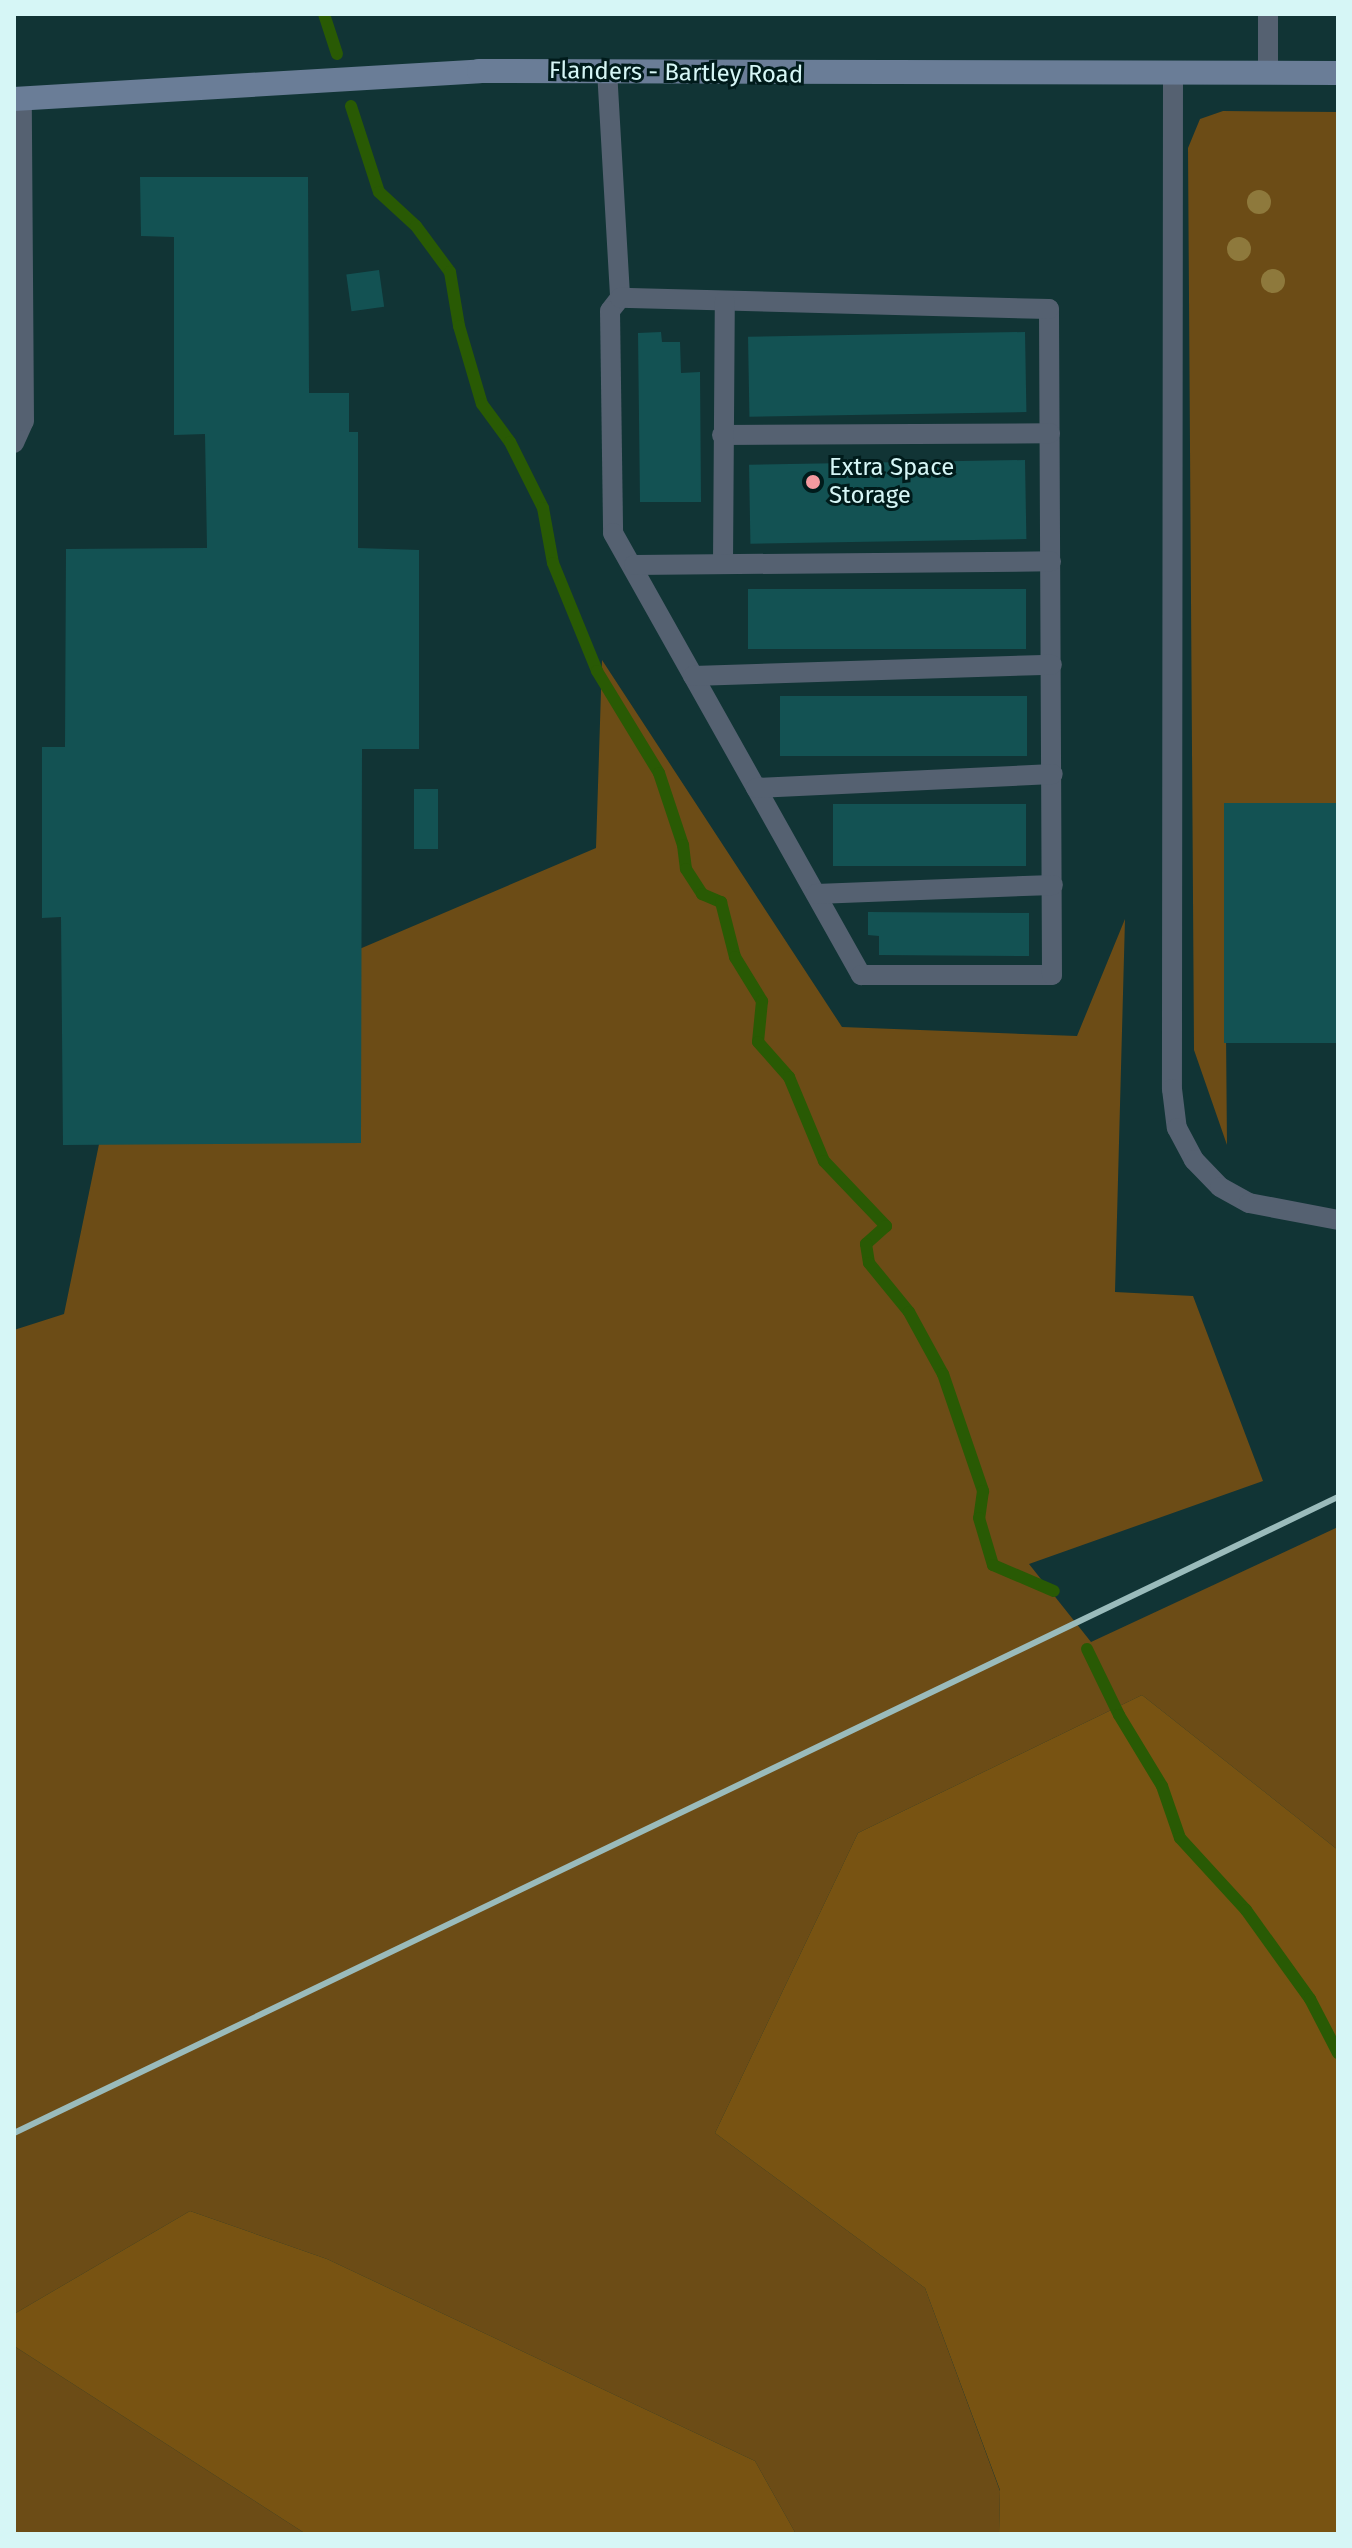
<!DOCTYPE html>
<html>
<head>
<meta charset="utf-8">
<style>
  body { margin:0 }
  #map { position:relative; width:1352px; height:2548px; overflow:hidden; background:#113435; font-family:"Fira Sans",sans-serif }
  div>[style] { position:absolute }
  .green>* { inset:0; background:#6c4c16 }
  .forest>* { inset:0; background:#785312 }
  .stream>* { height:12px; margin:-6px; padding:0 6px; transform-origin:6px; border-radius:6px; background:#295a04 }
  .building>* { inset:0; background:#135253; transform-origin:0 0 }
  .lane>* { height:20px; margin:-10px; padding:0 10px; transform-origin:10px; border-radius:10px; background:#556171 }
  .secondary>* { height:24px; margin:-12px; padding:0 12px; transform-origin:12px; border-radius:12px; background:#6a7d97 }
  .rail>* { height:6px; margin:-3px; padding:0 3px; transform-origin:3px; border-radius:3px; background:#9abbbb }
  .trees>* { width:24px; height:24px; margin:-12px; border-radius:50%; background:#8e793c }
  .dots>* { width:22px; height:22px; translate:-50% -50%; box-sizing:border-box; border:4px solid #001b1b; border-radius:50% }
  span { translate:-50% -50%; white-space:nowrap; text-align:center; line-height:1.15; -webkit-text-stroke:6px #001b1b; paint-order:stroke }
  .street-label { font-size:24px; color:#d6f6f6 }
  .poi-label { font-size:24px; color:#d6f6f6 }
  .left { translate:0 -50%; text-align:left }
  .frame { position:absolute; inset:0; border:16px solid #d6f6f6; pointer-events:none }
</style>
</head>
<body>
<div id="map">
  <div class="green">
    <div style="clip-path:polygon(1223px 111px,1338px 112px,1338px 803px,1224px 804px,1227px 1145px,1194px 1050px,1188px 148px,1200px 119px)"></div>
    <div style="clip-path:polygon(602px 660px,842px 1027px,1077px 1036px,1125px 919px,1115px 1292px,1193px 1296px,1263px 1481px,1029px 1564px,1091px 1642px,1338px 1527px,1338px 1850px,1142px 1695px,858px 1833px,715px 2133px,925px 2288px,1000px 2491px,999px 2534px,796px 2534px,755px 2461px,327px 2259px,190px 2211px,14px 2314px,14px 1330px,64px 1314px,118px 1052px,596px 848px)"></div>
    <div style="clip-path:polygon(14px 2346px,306px 2534px,14px 2534px)"></div>
  </div>
  <div class="forest">
    <div style="clip-path:polygon(1142px 1695px,1338px 1850px,1338px 2534px,999px 2534px,1000px 2490px,925px 2288px,715px 2133px,858px 1833px)"></div>
    <div style="clip-path:polygon(190px 2211px,327px 2259px,755px 2461px,796px 2534px,306px 2534px,14px 2346px,14px 2314px)"></div>
  </div>
  <div class="stream">
    <div style="left:324px;top:14px;width:42px;rotate:72deg"></div>
    <div style="left:351px;top:106px;width:90px;rotate:72deg"></div>
    <div style="left:379px;top:192px;width:50px;rotate:42.6deg"></div>
    <div style="left:416px;top:226px;width:57px;rotate:53.5deg"></div>
    <div style="left:450px;top:272px;width:55px;rotate:80.5deg"></div>
    <div style="left:459px;top:326px;width:81px;rotate:73.6deg"></div>
    <div style="left:482px;top:404px;width:47px;rotate:53.6deg"></div>
    <div style="left:510px;top:442px;width:74px;rotate:63.4deg"></div>
    <div style="left:543px;top:508px;width:56px;rotate:79.7deg"></div>
    <div style="left:553px;top:563px;width:117px;rotate:67.8deg"></div>
    <div style="left:597px;top:671px;width:119px;rotate:58.7deg"></div>
    <div style="left:659px;top:773px;width:76px;rotate:71.6deg"></div>
    <div style="left:683px;top:845px;width:24px;rotate:83deg"></div>
    <div style="left:686px;top:869px;width:30px;rotate:57deg"></div>
    <div style="left:702px;top:894px;width:21px;rotate:23deg"></div>
    <div style="left:721px;top:902px;width:57px;rotate:75.7deg"></div>
    <div style="left:735px;top:957px;width:52px;rotate:58.5deg"></div>
    <div style="left:762px;top:1001px;width:41px;rotate:95.6deg"></div>
    <div style="left:758px;top:1042px;width:47px;rotate:48.5deg"></div>
    <div style="left:789px;top:1077px;width:91px;rotate:67.4deg"></div>
    <div style="left:824px;top:1161px;width:90px;rotate:46.4deg"></div>
    <div style="left:886px;top:1226px;width:27px;rotate:138deg"></div>
    <div style="left:866px;top:1244px;width:19px;rotate:81deg"></div>
    <div style="left:869px;top:1263px;width:63px;rotate:50.8deg"></div>
    <div style="left:909px;top:1312px;width:71px;rotate:61.3deg"></div>
    <div style="left:943px;top:1374px;width:124px;rotate:71.1deg"></div>
    <div style="left:983px;top:1491px;width:27px;rotate:98deg"></div>
    <div style="left:979px;top:1518px;width:49px;rotate:73.4deg"></div>
    <div style="left:993px;top:1565px;width:66px;rotate:23.1deg"></div>
    <div style="left:1087px;top:1649px;width:73px;rotate:64.1deg"></div>
    <div style="left:1119px;top:1715px;width:83px;rotate:58.8deg"></div>
    <div style="left:1162px;top:1786px;width:55px;rotate:70.9deg"></div>
    <div style="left:1180px;top:1838px;width:98px;rotate:47.5deg"></div>
    <div style="left:1246px;top:1910px;width:110px;rotate:54.3deg"></div>
    <div style="left:1310px;top:1999px;width:61px;rotate:62.6deg"></div>
  </div>
  <div class="building">
    <div style="clip-path:polygon(140px 177px,308px 177px,309px 393px,349px 393px,349px 432px,358px 432px,358px 548px,419px 550px,419px 749px,362px 749px,361px 1143px,63px 1145px,61px 917px,42px 918px,42px 747px,65px 747px,66px 549px,207px 548px,205px 434px,174px 435px,174px 237px,141px 236px)"></div>
    <div style="left:379px;top:270px;width:37px;height:33px;rotate:82deg"></div>
    <div style="clip-path:polygon(661px 332px,662px 342px,680px 342px,681px 373px,700px 372px,701px 502px,640px 502px,638px 333px)"></div>
    <div style="left:1025px;top:332px;width:80px;height:277px;rotate:89deg"></div>
    <div style="left:1025px;top:460px;width:79px;height:276px;rotate:89deg"></div>
    <div style="left:748px;top:589px;width:278px;height:60px"></div>
    <div style="left:1027px;top:696px;width:60px;height:247px;rotate:90deg"></div>
    <div style="left:414px;top:789px;width:24px;height:60px"></div>
    <div style="left:1338px;top:803px;width:240px;height:114px;rotate:90deg"></div>
    <div style="left:833px;top:804px;width:193px;height:62px"></div>
    <div style="clip-path:polygon(868px 912px,1029px 913px,1029px 956px,879px 955px,879px 936px,868px 935px)"></div>
  </div>
  <div class="lane">
    <div style="left:1268px;top:14px;width:60px;rotate:90deg"></div>
    <div style="left:607px;top:70px;width:228px;rotate:86.7deg"></div>
    <div style="left:620px;top:298px;width:16px;rotate:128deg"></div>
    <div style="left:610px;top:311px;width:222px;rotate:89.2deg"></div>
    <div style="left:613px;top:533px;width:507px;rotate:60.7deg"></div>
    <div style="left:861px;top:975px;width:191px"></div>
    <div style="left:1052px;top:975px;width:666px;rotate:-90.26deg"></div>
    <div style="left:1049px;top:309px;width:429px;rotate:-178.5deg"></div>
    <div style="left:1173px;top:73px;width:1016px;rotate:90.06deg"></div>
    <div style="left:1172px;top:1089px;width:39px;rotate:83deg"></div>
    <div style="left:1177px;top:1128px;width:36px;rotate:62deg"></div>
    <div style="left:1194px;top:1160px;width:37px;rotate:46deg"></div>
    <div style="left:1220px;top:1187px;width:33px;rotate:29deg"></div>
    <div style="left:1249px;top:1203px;width:91px;rotate:10.8deg"></div>
    <div style="left:722px;top:435px;width:328px;rotate:-0.3deg"></div>
    <div style="left:14px;top:443px;width:24px;rotate:-66deg"></div>
    <div style="left:24px;top:421px;width:323px;rotate:-90.4deg"></div>
    <div style="left:723px;top:563px;width:262px;rotate:-89.6deg"></div>
    <div style="left:634px;top:565px;width:417px;rotate:-0.5deg"></div>
    <div style="left:693px;top:676px;width:359px;rotate:-1.8deg"></div>
    <div style="left:756px;top:788px;width:297px;rotate:-2.7deg"></div>
    <div style="left:816px;top:894px;width:237px;rotate:-2.2deg"></div>
  </div>
  <div class="secondary">
    <div style="left:14px;top:99px;width:466px;rotate:-3.4deg"></div>
    <div style="left:479px;top:71px;width:859px;rotate:0.13deg"></div>
  </div>
  <div class="rail">
    <div style="left:14px;top:2133px;width:1469px;rotate:-25.66deg"></div>
  </div>
  <div class="trees">
    <div style="left:1259px;top:202px"></div>
    <div style="left:1239px;top:249px"></div>
    <div style="left:1273px;top:281px"></div>
  </div>
  <div class="dots">
    <div style="left:813px;top:482px;background:#f49aa0"></div>
  </div>
  <div class="street-label">
    <span style="left:676px;top:73px;rotate:1deg">Flanders - Bartley Road</span>
  </div>
  <div class="poi-label">
    <span class="left" style="left:829px;top:482px">Extra Space<br>Storage</span>
  </div>
  <div class="frame"></div>
</div>
</body>
</html>
